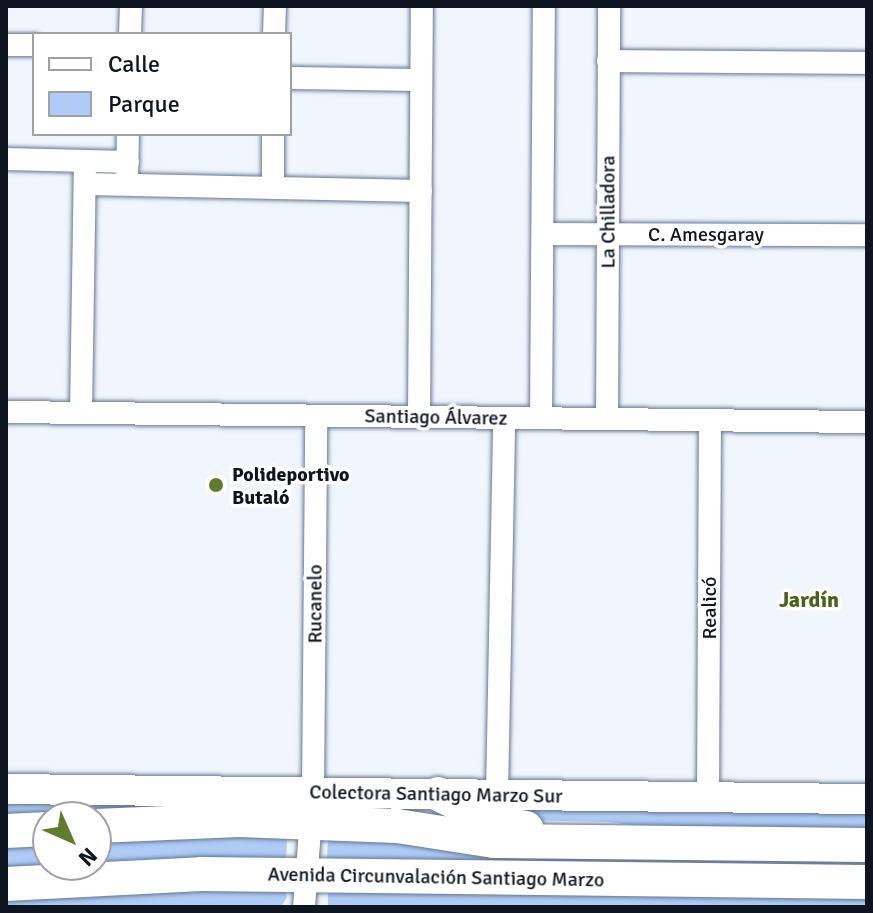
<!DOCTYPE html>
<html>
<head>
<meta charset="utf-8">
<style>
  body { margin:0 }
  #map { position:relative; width:873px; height:913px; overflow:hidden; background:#f1f5fc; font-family:Signika,sans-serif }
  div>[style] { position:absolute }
  .green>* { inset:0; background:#afcbf6; transform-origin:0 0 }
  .roads { filter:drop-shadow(0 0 2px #657793) drop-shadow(0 0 2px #657793) }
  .street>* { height:22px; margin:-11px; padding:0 11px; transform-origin:11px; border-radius:11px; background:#fff }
  .secondary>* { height:30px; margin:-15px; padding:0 15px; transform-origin:15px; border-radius:15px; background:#fff }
  .primary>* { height:34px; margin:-17px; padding:0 17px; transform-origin:17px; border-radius:17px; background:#fff }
  .dots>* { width:22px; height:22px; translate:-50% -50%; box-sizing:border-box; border:4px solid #fff; border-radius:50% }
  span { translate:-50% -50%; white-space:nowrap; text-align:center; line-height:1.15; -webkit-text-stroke:7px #fff; paint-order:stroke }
  .street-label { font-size:20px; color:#0e1520 }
  .poi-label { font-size:20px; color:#0e1520; font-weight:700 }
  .left { translate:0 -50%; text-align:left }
  .neighbourhood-label { font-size:22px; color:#4a6119; font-weight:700 }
  .frame { position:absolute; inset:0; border:8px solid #0e1520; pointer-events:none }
  .legend { position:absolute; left:32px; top:32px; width:260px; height:104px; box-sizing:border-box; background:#fff; border:2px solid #9fa1a6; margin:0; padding:10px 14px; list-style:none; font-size:24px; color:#0e1520 }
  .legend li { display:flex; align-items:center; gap:16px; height:40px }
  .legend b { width:40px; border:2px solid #9fa1a6 }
  .north { position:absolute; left:32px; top:801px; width:80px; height:80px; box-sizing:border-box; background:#fff; border:2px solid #9fa1a6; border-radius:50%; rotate:135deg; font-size:22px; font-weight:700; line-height:32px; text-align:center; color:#0e1520 }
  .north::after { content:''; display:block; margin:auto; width:28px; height:36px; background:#627c2f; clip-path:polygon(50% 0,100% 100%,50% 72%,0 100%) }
</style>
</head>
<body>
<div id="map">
  <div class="green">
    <div style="clip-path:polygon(6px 797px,243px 805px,6px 820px)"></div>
    <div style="clip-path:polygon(485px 804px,867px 808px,867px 835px,697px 834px,609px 822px,519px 820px)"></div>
    <div style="clip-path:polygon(218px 831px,287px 838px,286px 861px,6px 872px,6px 840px,48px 839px,48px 865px,96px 865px,96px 837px)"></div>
    <div style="clip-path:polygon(328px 839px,867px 856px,867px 872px,327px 861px)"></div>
    <div style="clip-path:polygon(130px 886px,285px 889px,287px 897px,281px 907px,6px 905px,6px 895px)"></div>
    <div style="left:328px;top:891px;width:539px;height:16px"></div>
  </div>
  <div class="roads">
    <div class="street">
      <div style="left:130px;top:34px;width:28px;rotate:-88deg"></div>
      <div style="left:274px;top:34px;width:28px;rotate:-88deg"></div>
      <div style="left:6px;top:45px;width:28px"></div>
      <div style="left:608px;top:61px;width:259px;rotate:0.4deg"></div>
      <div style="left:290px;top:78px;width:131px;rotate:0.9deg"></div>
      <div style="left:6px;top:159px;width:122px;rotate:1.4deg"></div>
      <div style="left:127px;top:177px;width:43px;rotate:-88.7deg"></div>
      <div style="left:85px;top:184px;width:336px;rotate:1.2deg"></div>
      <div style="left:273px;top:188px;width:54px;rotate:-90deg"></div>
      <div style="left:545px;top:234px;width:322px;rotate:0.2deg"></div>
      <div style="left:6px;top:412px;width:861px;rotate:0.67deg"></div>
      <div style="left:81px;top:413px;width:252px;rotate:-89.1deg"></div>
      <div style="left:419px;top:417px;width:411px;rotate:-89.6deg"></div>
      <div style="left:541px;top:418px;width:412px;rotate:-89.6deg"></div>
      <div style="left:607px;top:419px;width:413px;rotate:-89.7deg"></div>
      <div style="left:497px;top:795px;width:377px;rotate:-88.9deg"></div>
      <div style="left:708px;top:797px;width:377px;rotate:-89.7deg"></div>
      <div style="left:304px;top:907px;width:115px;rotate:-85.5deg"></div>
      <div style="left:313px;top:792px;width:376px;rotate:-89.5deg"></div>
    </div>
    <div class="secondary">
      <div style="left:6px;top:789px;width:861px;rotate:0.67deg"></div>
    </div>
    <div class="primary">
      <div style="left:438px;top:794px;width:65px;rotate:25.4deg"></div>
      <div style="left:497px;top:822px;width:30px;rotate:12deg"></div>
      <div style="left:96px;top:826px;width:143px;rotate:-2.4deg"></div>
      <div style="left:239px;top:820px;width:158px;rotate:2.2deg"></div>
      <div style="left:397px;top:826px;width:98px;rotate:8.8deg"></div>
      <div style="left:494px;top:841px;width:373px;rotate:0.6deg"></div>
      <div style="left:6px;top:831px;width:42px;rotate:-2.7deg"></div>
      <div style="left:6px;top:884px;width:195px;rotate:-2.9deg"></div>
      <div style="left:201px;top:874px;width:666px;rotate:0.69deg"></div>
    </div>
  </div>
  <div class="dots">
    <div style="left:216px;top:485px;background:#627c2f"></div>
  </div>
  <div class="street-label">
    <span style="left:608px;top:212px;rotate:-90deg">La Chilladora</span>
    <span style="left:706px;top:234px">C. Amesgaray</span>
    <span style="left:436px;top:417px;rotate:1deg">Santiago Álvarez</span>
    <span style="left:315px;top:604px;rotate:-90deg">Rucanelo</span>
    <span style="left:709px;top:608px;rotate:-90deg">Realicó</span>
    <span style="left:436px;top:794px;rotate:1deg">Colectora Santiago Marzo Sur</span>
    <span style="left:436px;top:877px;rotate:1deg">Avenida Circunvalación Santiago Marzo</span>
  </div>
  <div class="poi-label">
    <span class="left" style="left:232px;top:486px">Polideportivo<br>Butaló</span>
  </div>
  <div class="neighbourhood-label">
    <span style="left:809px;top:600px">Jardín</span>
  </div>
  <div class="frame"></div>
  <ul class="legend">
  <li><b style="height:10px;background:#fff"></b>Calle</li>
  <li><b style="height:22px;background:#afcbf6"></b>Parque</li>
  </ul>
  <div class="north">N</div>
</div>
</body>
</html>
